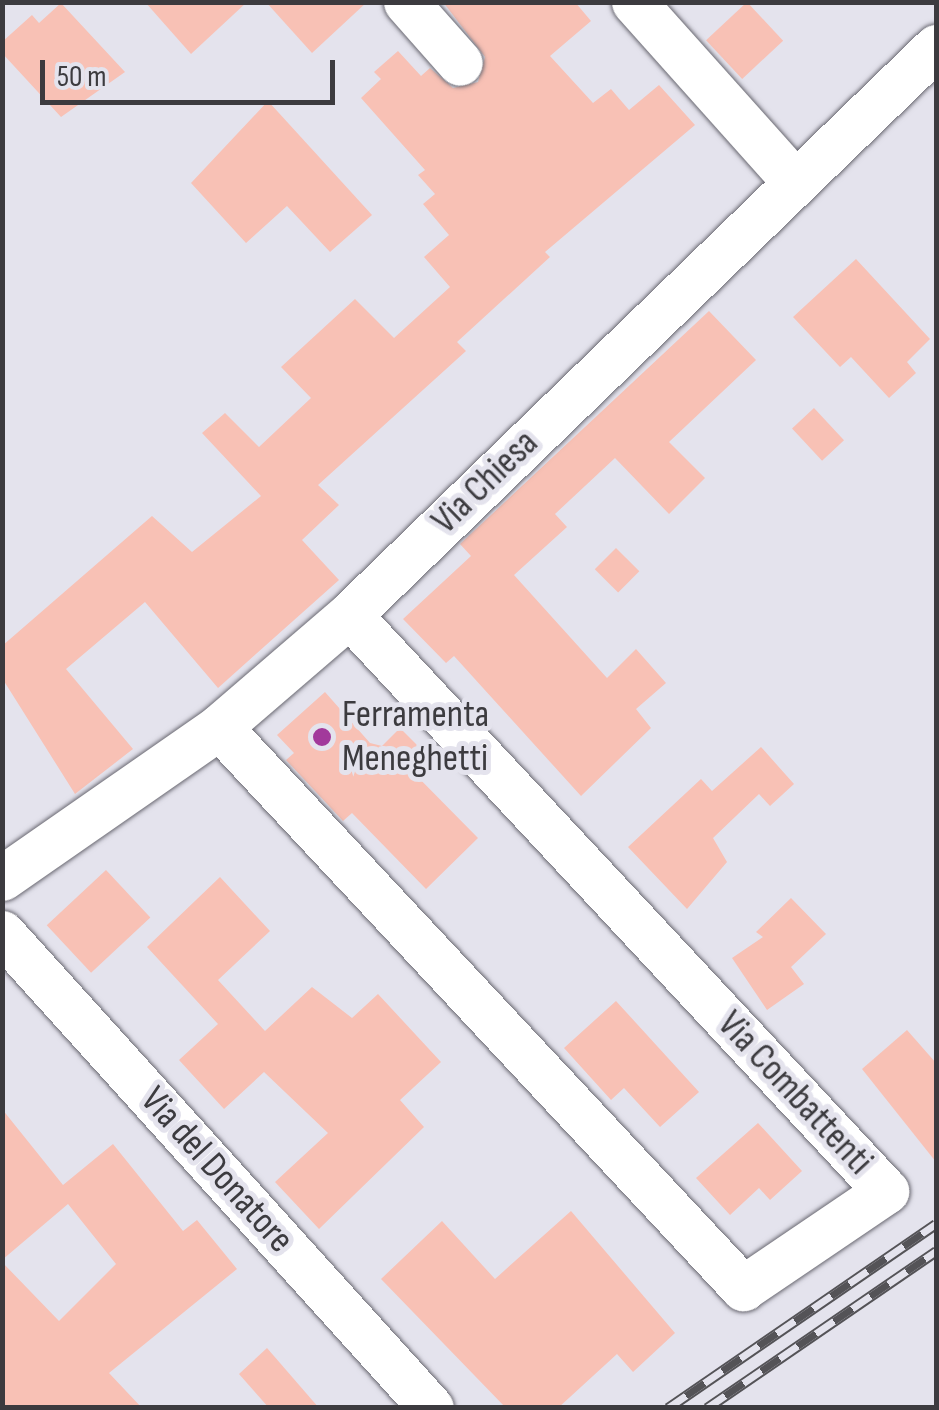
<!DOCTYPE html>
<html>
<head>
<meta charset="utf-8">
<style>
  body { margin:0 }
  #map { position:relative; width:939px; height:1410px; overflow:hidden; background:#e4e3ed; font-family:"Sofia Sans Condensed",sans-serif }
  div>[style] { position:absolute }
  .building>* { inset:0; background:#f8c1b5; transform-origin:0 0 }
  .roads { filter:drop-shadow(0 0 2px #696871) drop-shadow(0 0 2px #696871) }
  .minor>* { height:45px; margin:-22.5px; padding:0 22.5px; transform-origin:22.5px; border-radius:22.5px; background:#fff }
  .rail>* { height:11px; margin-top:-5.5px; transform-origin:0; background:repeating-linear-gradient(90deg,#e4e3ed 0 22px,#545357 0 44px); box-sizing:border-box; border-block:2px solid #545357 }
  .dots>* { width:28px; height:28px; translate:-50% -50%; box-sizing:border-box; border:5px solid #e4e3ed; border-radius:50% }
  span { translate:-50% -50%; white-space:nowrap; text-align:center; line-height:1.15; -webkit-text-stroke:10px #e4e3ed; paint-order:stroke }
  .street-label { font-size:38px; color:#3c3b3f }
  .poi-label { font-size:38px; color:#3c3b3f }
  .left { translate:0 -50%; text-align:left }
  .frame { position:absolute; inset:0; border:5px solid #3c3b3f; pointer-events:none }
  .scale { position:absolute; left:40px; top:60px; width:295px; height:45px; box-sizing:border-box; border:5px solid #3c3b3f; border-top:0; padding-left:12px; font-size:30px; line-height:35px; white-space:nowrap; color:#3c3b3f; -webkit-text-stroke:8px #e4e3ed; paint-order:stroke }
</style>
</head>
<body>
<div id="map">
  <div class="building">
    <div style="clip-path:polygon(145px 2px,247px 2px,191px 54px)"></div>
    <div style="clip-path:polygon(266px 2px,367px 2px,312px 53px)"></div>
    <div style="clip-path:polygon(443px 2px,575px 2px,591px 21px,550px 56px,593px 103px,611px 89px,629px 110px,659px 85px,695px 125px,545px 252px,550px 257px,457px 342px,466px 351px,318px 485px,339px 505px,302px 540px,339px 580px,218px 688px,145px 602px,66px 669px,133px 749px,75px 794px,2px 678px,2px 646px,152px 516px,192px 552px,261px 496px,202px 433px,225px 413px,259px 447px,311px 398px,281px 367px,355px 299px,394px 338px,450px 287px,424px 257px,449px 235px,423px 204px,435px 194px,418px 175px,425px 170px,361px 98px,381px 79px,374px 72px,398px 51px,421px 76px,430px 68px,453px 88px,478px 82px,485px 57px)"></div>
    <div style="left:747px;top:2px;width:53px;height:56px;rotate:47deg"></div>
    <div style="clip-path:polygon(61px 3px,125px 72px,61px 117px,2px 53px,2px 42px,32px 15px,39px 23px)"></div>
    <div style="clip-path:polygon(268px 101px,372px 215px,330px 252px,287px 206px,246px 243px,191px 183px)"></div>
    <div style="clip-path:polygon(856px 259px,930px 339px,907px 362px,916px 373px,889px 398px,851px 357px,840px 367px,793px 317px)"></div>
    <div style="clip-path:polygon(709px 311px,756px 360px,669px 442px,705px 478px,669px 514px,615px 458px,555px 514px,567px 527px,514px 575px,607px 678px,636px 649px,666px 683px,636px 709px,651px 728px,581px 796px,454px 656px,446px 663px,403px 619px,471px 556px,460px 544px)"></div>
    <div style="left:814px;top:408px;width:44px;height:30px;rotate:47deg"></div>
    <div style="left:616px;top:548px;width:33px;height:30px;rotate:45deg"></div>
    <div style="clip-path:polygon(325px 692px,370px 743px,382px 746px,400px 728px,421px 749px,405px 764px,478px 838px,426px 889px,352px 813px,343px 821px,286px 760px,294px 753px,277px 735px)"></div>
    <div style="clip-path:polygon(761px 747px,794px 784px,770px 806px,759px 794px,713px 838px,727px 862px,687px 909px,628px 847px,701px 779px,712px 791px)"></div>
    <div style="left:106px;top:870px;width:65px;height:81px;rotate:47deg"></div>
    <div style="clip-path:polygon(220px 877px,270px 931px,218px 980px,265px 1031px,312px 987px,352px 1018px,378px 994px,441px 1062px,400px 1100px,424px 1127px,319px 1229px,275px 1182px,328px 1133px,264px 1072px,224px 1109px,179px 1060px,218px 1024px,147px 947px)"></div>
    <div style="clip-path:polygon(791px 898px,826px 934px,791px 967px,804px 984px,767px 1010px,732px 958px,763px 937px,756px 932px)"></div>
    <div style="clip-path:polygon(616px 1001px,699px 1092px,660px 1127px,624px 1088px,611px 1100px,564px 1048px)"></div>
    <div style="clip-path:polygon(907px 1030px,936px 1063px,936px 1162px,862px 1069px)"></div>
    <div style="clip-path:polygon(2px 1109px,63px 1185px,113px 1144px,183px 1231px,197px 1220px,237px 1269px,109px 1373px,142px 1408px,2px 1408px,2px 1262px,59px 1321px,116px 1264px,68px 1204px,2px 1260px)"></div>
    <div style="clip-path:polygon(758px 1123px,802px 1171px,770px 1200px,759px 1188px,730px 1215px,696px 1178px)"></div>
    <div style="clip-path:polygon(571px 1211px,675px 1333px,633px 1372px,617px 1354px,558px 1408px,506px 1408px,381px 1279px,442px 1221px,495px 1279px)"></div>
    <div style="clip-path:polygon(267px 1348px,319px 1408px,269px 1408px,239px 1374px)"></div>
  </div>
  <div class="roads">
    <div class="minor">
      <div style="left:406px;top:2px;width:81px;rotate:48.5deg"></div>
      <div style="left:634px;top:2px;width:240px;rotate:48.2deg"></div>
      <div style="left:219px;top:727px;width:768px;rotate:46.95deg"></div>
      <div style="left:743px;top:1288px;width:173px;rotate:-34.1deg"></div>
      <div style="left:886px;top:1191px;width:787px;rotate:-132.99deg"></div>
      <div style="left:2px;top:878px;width:264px;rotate:-34.8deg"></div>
      <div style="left:219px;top:727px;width:172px;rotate:-40.7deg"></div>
      <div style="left:349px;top:615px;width:817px;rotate:-44.06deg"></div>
      <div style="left:2px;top:933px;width:640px;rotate:47.91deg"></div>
    </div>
  </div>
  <div class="rail">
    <div style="left:668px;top:1408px;width:325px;rotate:-34.5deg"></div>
    <div style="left:707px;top:1408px;width:278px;rotate:-34.4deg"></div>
  </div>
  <div class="dots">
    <div style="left:322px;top:737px;background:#a2399b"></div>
  </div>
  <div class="street-label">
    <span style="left:485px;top:482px;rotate:-44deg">Via Chiesa</span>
    <span style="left:795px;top:1093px;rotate:47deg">Via Combattenti</span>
    <span style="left:217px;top:1170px;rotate:48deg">Via del Donatore</span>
  </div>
  <div class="poi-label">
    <span class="left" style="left:342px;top:737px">Ferramenta<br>Meneghetti</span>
  </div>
  <div class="frame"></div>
  <div class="scale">50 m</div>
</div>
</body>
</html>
